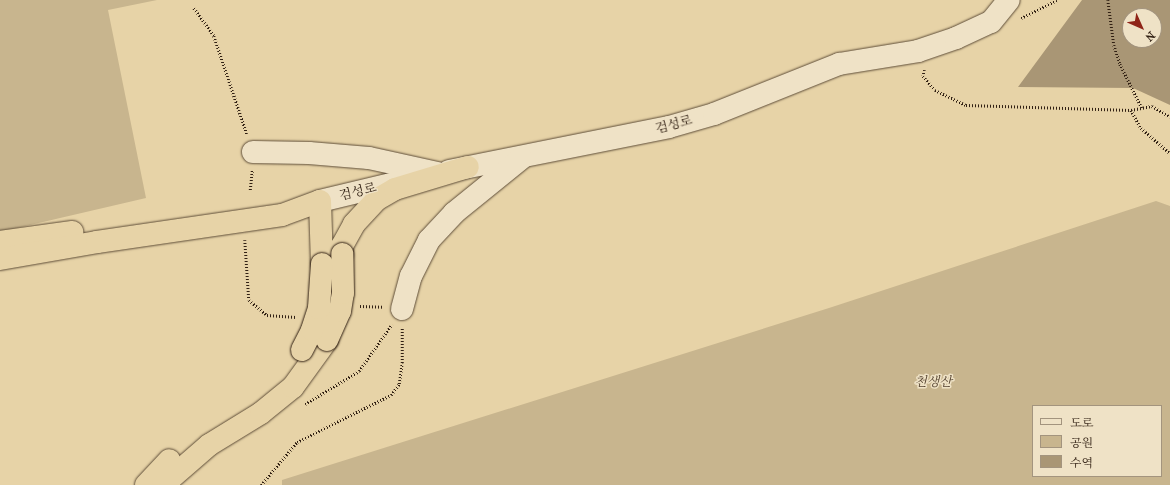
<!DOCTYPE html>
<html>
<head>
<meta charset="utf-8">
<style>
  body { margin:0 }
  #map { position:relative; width:1170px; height:485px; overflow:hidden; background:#e7d3a7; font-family:"IM FELL French Canon","Noto Serif KR",serif }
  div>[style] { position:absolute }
  .green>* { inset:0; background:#c8b58e }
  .water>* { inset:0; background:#a99675 }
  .path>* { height:2.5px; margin-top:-1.25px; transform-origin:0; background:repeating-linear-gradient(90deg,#312013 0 1px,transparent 0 3px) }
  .roads { filter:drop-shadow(0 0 1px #5e4d38) drop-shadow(0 0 1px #5e4d38) }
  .minor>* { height:22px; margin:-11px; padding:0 11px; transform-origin:11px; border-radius:11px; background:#efe2c6 }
  .highway>* { height:22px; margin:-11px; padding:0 11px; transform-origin:11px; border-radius:11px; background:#e7d3a7 }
  .bridges { filter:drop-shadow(0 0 1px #312013) drop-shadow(0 0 1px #312013) }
  .highway-bridge>* { height:22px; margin:-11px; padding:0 11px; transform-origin:11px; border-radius:11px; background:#e7d3a7 }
  span { translate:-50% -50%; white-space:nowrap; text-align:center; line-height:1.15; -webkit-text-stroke:3px #efe2c6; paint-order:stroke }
  .street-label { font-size:13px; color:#312013 }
  .park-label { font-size:13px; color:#574532; font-style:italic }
  .legend { position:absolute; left:1032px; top:405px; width:130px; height:72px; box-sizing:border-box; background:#efe2c6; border:1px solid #a3947e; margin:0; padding:5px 7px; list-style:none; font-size:12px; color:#312013 }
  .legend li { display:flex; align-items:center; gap:8px; height:20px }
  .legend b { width:20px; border:1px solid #a3947e }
  .north { position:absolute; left:1122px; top:8px; width:40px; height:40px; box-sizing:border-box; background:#efe2c6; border:1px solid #a3947e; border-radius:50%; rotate:135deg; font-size:11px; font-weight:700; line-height:16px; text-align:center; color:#312013 }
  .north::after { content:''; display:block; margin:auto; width:14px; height:18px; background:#8f2418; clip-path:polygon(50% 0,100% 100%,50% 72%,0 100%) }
</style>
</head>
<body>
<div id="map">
  <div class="green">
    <div style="clip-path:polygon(0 0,157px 0,108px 10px,146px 198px,0 232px)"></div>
    <div style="clip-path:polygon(evenodd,1156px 201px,1170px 206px,1170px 485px,282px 485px,282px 480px,829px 308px,1156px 201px,1033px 406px,1161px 406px,1161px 476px,1033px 476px,1033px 406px)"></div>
  </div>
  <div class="water">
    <div style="clip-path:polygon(evenodd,1082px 0,1170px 0,1170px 105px,1133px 88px,1018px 87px,1082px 0,1130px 16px,1154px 16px,1154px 40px,1130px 40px,1130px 16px)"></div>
  </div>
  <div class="path">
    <div style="left:1108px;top:0;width:45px;rotate:82.4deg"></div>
    <div style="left:1114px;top:45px;width:20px;rotate:72deg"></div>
    <div style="left:1120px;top:64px;width:49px;rotate:63.4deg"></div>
    <div style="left:194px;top:8px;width:34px;rotate:54deg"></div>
    <div style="left:214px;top:36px;width:103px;rotate:71.4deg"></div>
    <div style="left:1021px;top:18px;width:40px;rotate:-26.6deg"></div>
    <div style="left:925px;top:70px;width:6px;rotate:108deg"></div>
    <div style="left:923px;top:76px;width:18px;rotate:49deg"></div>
    <div style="left:935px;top:90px;width:34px;rotate:26deg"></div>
    <div style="left:966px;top:105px;width:165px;rotate:1.7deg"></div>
    <div style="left:1131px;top:110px;width:21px;rotate:-11deg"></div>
    <div style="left:1152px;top:106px;width:21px;rotate:31deg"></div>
    <div style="left:1131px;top:110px;width:21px;rotate:61deg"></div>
    <div style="left:1141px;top:128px;width:38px;rotate:41deg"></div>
    <div style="left:250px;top:190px;width:20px;rotate:-84deg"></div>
    <div style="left:245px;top:240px;width:60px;rotate:86.2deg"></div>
    <div style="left:249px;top:300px;width:23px;rotate:40deg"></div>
    <div style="left:267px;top:315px;width:29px;rotate:4deg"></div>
    <div style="left:360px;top:306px;width:23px;rotate:2deg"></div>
    <div style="left:305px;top:404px;width:63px;rotate:-31.4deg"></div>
    <div style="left:359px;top:371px;width:57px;rotate:-54.9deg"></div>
    <div style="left:261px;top:485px;width:56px;rotate:-50.1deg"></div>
    <div style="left:297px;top:442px;width:105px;rotate:-26.6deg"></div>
    <div style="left:391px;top:395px;width:14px;rotate:-54deg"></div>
    <div style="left:399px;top:384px;width:21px;rotate:-82deg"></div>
    <div style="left:402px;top:363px;width:35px;rotate:-90deg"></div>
  </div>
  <div class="roads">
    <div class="minor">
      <div style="left:253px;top:152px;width:56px;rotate:1deg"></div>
      <div style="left:309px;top:153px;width:60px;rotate:4.8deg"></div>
      <div style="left:369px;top:158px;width:71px;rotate:12.3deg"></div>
      <div style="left:449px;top:171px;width:224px;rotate:-11.3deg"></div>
      <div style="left:669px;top:127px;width:47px;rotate:-16.1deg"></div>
      <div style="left:714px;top:114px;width:135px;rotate:-21.8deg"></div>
      <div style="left:839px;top:64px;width:80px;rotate:-9.3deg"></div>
      <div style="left:918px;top:51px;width:40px;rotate:-18.9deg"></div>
      <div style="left:956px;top:38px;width:38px;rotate:-25deg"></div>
      <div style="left:991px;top:22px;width:28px;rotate:-51deg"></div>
      <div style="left:320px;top:201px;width:85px;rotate:-13.5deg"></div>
      <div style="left:402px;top:309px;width:34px;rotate:-75deg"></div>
      <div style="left:411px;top:276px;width:40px;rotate:-63.4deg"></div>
      <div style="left:429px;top:240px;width:37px;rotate:-47deg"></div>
      <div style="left:454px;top:213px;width:87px;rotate:-39deg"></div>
    </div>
    <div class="highway">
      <div style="left:320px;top:201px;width:63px;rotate:88.2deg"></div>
      <div style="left:0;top:242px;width:73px;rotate:-7.9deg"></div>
      <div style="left:342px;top:254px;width:8px;rotate:-90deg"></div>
      <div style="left:342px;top:246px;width:25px;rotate:-61deg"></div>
      <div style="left:354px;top:224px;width:33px;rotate:-47deg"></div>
      <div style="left:376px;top:200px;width:22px;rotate:-30deg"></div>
      <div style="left:395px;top:189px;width:76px;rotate:-16.8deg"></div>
      <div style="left:0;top:259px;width:98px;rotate:-9.9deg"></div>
      <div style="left:97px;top:242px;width:187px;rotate:-8.3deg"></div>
      <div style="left:282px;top:215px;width:40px;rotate:-20.2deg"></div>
      <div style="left:146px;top:485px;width:34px;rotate:-47deg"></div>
      <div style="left:163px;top:485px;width:61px;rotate:-41deg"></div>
      <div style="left:209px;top:445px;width:61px;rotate:-31.6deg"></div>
      <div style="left:261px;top:413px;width:41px;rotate:-39.1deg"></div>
      <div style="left:293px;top:387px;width:58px;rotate:-54.1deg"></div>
    </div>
  </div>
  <div class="bridges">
    <div class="highway-bridge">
      <div style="left:327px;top:340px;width:32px;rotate:-66deg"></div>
      <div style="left:340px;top:311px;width:18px;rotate:-81deg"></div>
      <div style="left:343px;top:293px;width:39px;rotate:-91deg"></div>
      <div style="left:302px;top:350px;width:22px;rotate:-63deg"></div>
      <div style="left:312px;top:330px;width:23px;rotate:-72deg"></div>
      <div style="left:319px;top:308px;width:44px;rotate:-86.1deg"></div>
    </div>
  </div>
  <div class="street-label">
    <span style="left:674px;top:125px;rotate:-15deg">검성로</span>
    <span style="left:358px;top:192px;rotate:-14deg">검성로</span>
  </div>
  <div class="park-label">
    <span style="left:933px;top:382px">천생산</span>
  </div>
  <ul class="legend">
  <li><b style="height:5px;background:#efe2c6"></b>도로</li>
  <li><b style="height:11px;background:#c8b58e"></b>공원</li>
  <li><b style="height:11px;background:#a99675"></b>수역</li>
  </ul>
  <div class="north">N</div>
</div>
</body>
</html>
